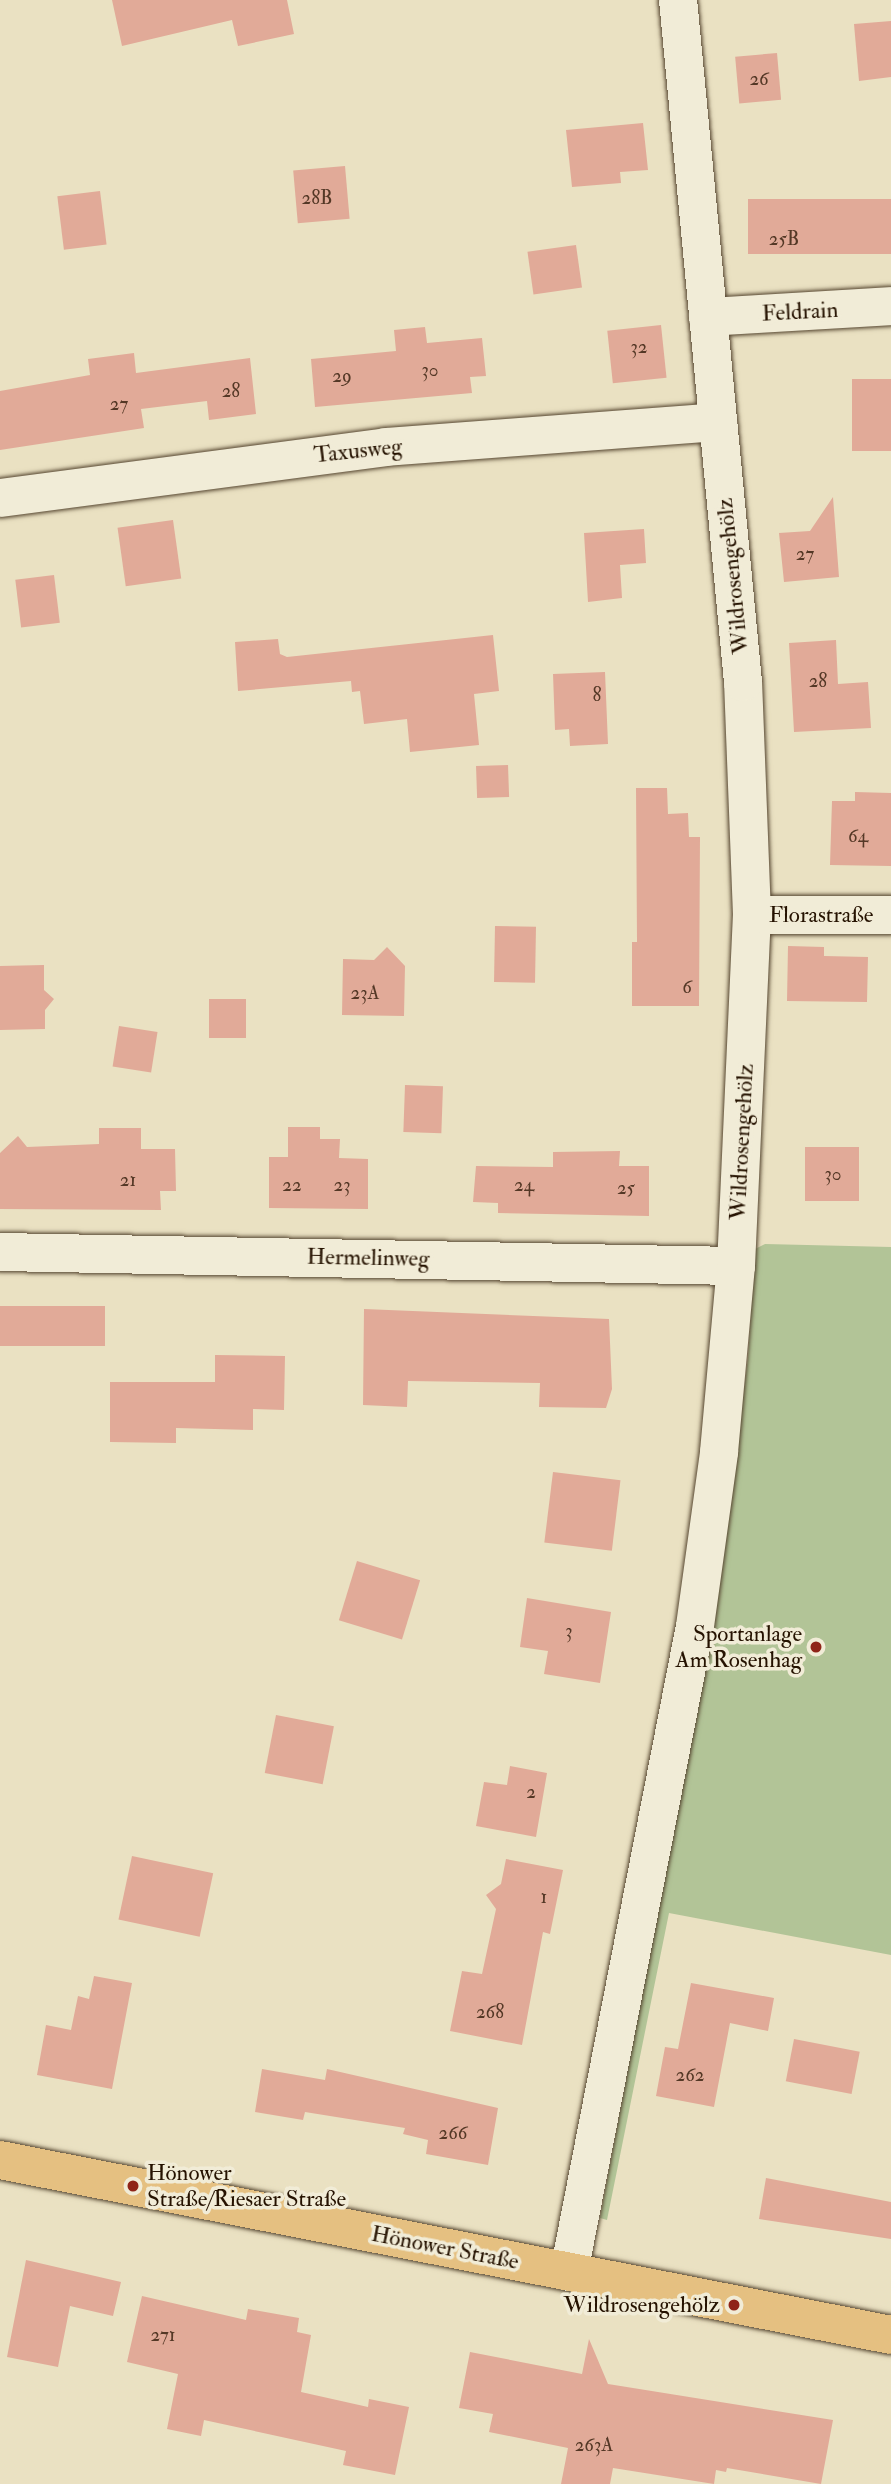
<!DOCTYPE html>
<html>
<head>
<meta charset="utf-8">
<style>
  body { margin:0 }
  #map { position:relative; width:891px; height:2484px; overflow:hidden; background:#eae1c2; font-family:"IM FELL Double Pica",serif }
  div>[style] { position:absolute }
  .green>* { inset:0; background:#b2c497 }
  .building>* { inset:0; background:#e1aa98; transform-origin:0 0 }
  .roads { filter:drop-shadow(0 0 2px #564630) drop-shadow(0 0 2px #564630) }
  .minor>* { height:38px; margin:-19px; padding:0 19px; transform-origin:19px; border-radius:19px; background:#f1ecd7 }
  .major>* { height:38px; margin:-19px; padding:0 19px; transform-origin:19px; border-radius:19px; background:#e5c081 }
  .dots>* { width:19px; height:19px; translate:-50% -50%; box-sizing:border-box; border:4px solid #f1ecd7; border-radius:50% }
  span { translate:-50% -50%; white-space:nowrap; text-align:center; line-height:1.15; -webkit-text-stroke:7px #f1ecd7; paint-order:stroke }
  .number-label { font-size:19px; color:#543826 }
  .number-label span { -webkit-text-stroke-width:0 }
  .street-label { font-size:23px; color:#251200 }
  .poi-label { font-size:23px; color:#251200 }
  .right { translate:-100% -50%; text-align:right }
  .left { translate:0 -50%; text-align:left }
</style>
</head>
<body>
<div id="map">
  <div class="green">
    <div style="clip-path:polygon(765px 1244px,891px 1247px,891px 1955px,669px 1913px,607px 2220px,600px 2218px,718px 1589px,748px 1358px,755px 1249px)"></div>
  </div>
  <div class="building">
    <div style="clip-path:polygon(112px 0,287px 0,294px 34px,238px 46px,232px 20px,122px 46px)"></div>
    <div style="clip-path:polygon(891px 21px,891px 77px,859px 81px,854px 24px)"></div>
    <div style="left:777px;top:53px;width:47px;height:42px;rotate:85deg"></div>
    <div style="clip-path:polygon(643px 123px,648px 170px,620px 172px,621px 183px,572px 187px,566px 130px)"></div>
    <div style="left:345px;top:166px;width:53px;height:52px;rotate:85deg"></div>
    <div style="left:100px;top:191px;width:54px;height:43px;rotate:83deg"></div>
    <div style="left:891px;top:199px;width:55px;height:143px;rotate:90deg"></div>
    <div style="left:576px;top:245px;width:43px;height:49px;rotate:82deg"></div>
    <div style="left:661px;top:325px;width:53px;height:54px;rotate:84deg"></div>
    <div style="clip-path:polygon(425px 327px,427px 343px,482px 338px,486px 376px,470px 377px,472px 393px,315px 407px,311px 359px,396px 351px,394px 330px)"></div>
    <div style="clip-path:polygon(134px 353px,136px 373px,250px 358px,256px 414px,209px 420px,207px 401px,141px 409px,144px 428px,0 450px,0 391px,90px 375px,88px 359px)"></div>
    <div style="left:891px;top:379px;width:72px;height:39px;rotate:90deg"></div>
    <div style="clip-path:polygon(833px 497px,839px 577px,784px 582px,779px 533px,810px 531px)"></div>
    <div style="left:173px;top:520px;width:59px;height:56px;rotate:82deg"></div>
    <div style="clip-path:polygon(644px 529px,646px 563px,620px 565px,622px 598px,588px 602px,584px 533px)"></div>
    <div style="left:54px;top:575px;width:48px;height:39px;rotate:83deg"></div>
    <div style="clip-path:polygon(493px 635px,499px 691px,474px 694px,479px 745px,410px 752px,407px 719px,364px 724px,360px 691px,352px 692px,351px 681px,238px 691px,235px 642px,278px 639px,280px 654px,287px 657px)"></div>
    <div style="clip-path:polygon(836px 640px,838px 684px,868px 682px,871px 728px,794px 732px,789px 643px)"></div>
    <div style="clip-path:polygon(605px 672px,608px 744px,570px 746px,569px 729px,555px 730px,553px 674px)"></div>
    <div style="left:508px;top:765px;width:32px;height:32px;rotate:88deg"></div>
    <div style="clip-path:polygon(636px 788px,667px 788px,668px 814px,688px 813px,689px 837px,700px 837px,699px 1006px,632px 1006px,632px 942px,637px 942px)"></div>
    <div style="clip-path:polygon(855px 792px,891px 793px,891px 866px,830px 865px,832px 801px,855px 801px)"></div>
    <div style="left:495px;top:926px;width:41px;height:56px;rotate:1deg"></div>
    <div style="clip-path:polygon(788px 946px,824px 947px,824px 956px,868px 957px,867px 1002px,787px 1001px)"></div>
    <div style="clip-path:polygon(387px 947px,405px 966px,404px 1016px,342px 1015px,343px 959px,374px 960px)"></div>
    <div style="clip-path:polygon(44px 965px,44px 990px,54px 999px,45px 1010px,45px 1029px,0 1030px,0 966px)"></div>
    <div style="left:209px;top:999px;width:37px;height:39px"></div>
    <div style="left:119px;top:1026px;width:39px;height:41px;rotate:9deg"></div>
    <div style="left:405px;top:1085px;width:38px;height:47px;rotate:2deg"></div>
    <div style="clip-path:polygon(288px 1127px,320px 1127px,320px 1139px,340px 1139px,339px 1158px,368px 1159px,368px 1209px,269px 1208px,269px 1157px,288px 1157px)"></div>
    <div style="clip-path:polygon(99px 1128px,141px 1128px,141px 1149px,175px 1149px,176px 1191px,160px 1191px,161px 1210px,0 1209px,0 1153px,18px 1136px,27px 1147px,99px 1144px)"></div>
    <div style="left:805px;top:1147px;width:54px;height:54px"></div>
    <div style="clip-path:polygon(620px 1151px,619px 1166px,649px 1166px,649px 1216px,498px 1213px,498px 1203px,473px 1202px,476px 1166px,553px 1167px,553px 1152px)"></div>
    <div style="left:105px;top:1306px;width:40px;height:105px;rotate:90deg"></div>
    <div style="clip-path:polygon(364px 1309px,609px 1319px,612px 1389px,606px 1408px,539px 1407px,540px 1383px,408px 1381px,407px 1407px,363px 1405px)"></div>
    <div style="clip-path:polygon(215px 1355px,285px 1356px,284px 1410px,253px 1409px,253px 1430px,176px 1428px,176px 1443px,110px 1442px,110px 1382px,215px 1382px)"></div>
    <div style="left:553px;top:1472px;width:68px;height:71px;rotate:7deg"></div>
    <div style="left:357px;top:1561px;width:66px;height:62px;rotate:17deg"></div>
    <div style="clip-path:polygon(527px 1598px,611px 1612px,600px 1683px,544px 1674px,548px 1651px,520px 1647px)"></div>
    <div style="left:276px;top:1715px;width:59px;height:59px;rotate:11deg"></div>
    <div style="clip-path:polygon(510px 1766px,547px 1773px,536px 1837px,476px 1826px,484px 1782px,507px 1785px)"></div>
    <div style="left:132px;top:1856px;width:83px;height:65px;rotate:12deg"></div>
    <div style="clip-path:polygon(506px 1859px,563px 1870px,550px 1934px,543px 1932px,522px 2045px,450px 2031px,462px 1971px,482px 1974px,496px 1909px,486px 1895px,501px 1884px)"></div>
    <div style="clip-path:polygon(94px 1976px,132px 1983px,112px 2089px,37px 2075px,46px 2025px,71px 2030px,78px 1996px,89px 1999px)"></div>
    <div style="clip-path:polygon(691px 1983px,774px 1998px,768px 2031px,730px 2023px,714px 2107px,656px 2096px,665px 2047px,678px 2049px)"></div>
    <div style="left:794px;top:2039px;width:67px;height:43px;rotate:11deg"></div>
    <div style="clip-path:polygon(262px 2069px,325px 2080px,327px 2069px,498px 2108px,488px 2165px,426px 2154px,428px 2140px,403px 2134px,405px 2128px,305px 2112px,303px 2120px,255px 2112px)"></div>
    <div style="clip-path:polygon(766px 2178px,891px 2202px,891px 2239px,759px 2219px)"></div>
    <div style="clip-path:polygon(26px 2260px,121px 2282px,113px 2316px,70px 2306px,58px 2367px,7px 2357px)"></div>
    <div style="clip-path:polygon(142px 2296px,246px 2320px,248px 2309px,299px 2318px,297px 2332px,311px 2335px,301px 2392px,368px 2407px,369px 2399px,409px 2407px,395px 2475px,343px 2465px,346px 2451px,204px 2420px,201px 2436px,167px 2429px,178px 2374px,127px 2362px)"></div>
    <div style="clip-path:polygon(589px 2339px,608px 2384px,833px 2420px,821px 2484px,727px 2468px,726px 2472px,716px 2470px,714px 2484px,613px 2468px,610px 2484px,561px 2484px,568px 2448px,489px 2432px,493px 2414px,459px 2408px,470px 2352px,582px 2374px)"></div>
  </div>
  <div class="roads">
    <div class="minor">
      <div style="left:708px;top:317px;width:183px;rotate:-3.4deg"></div>
      <div style="left:0;top:498px;width:389px;rotate:-7.5deg"></div>
      <div style="left:386px;top:447px;width:333px;rotate:-4.3deg"></div>
      <div style="left:752px;top:915px;width:139px"></div>
      <div style="left:0;top:1252px;width:736px;rotate:1.09deg"></div>
      <div style="left:569px;top:2272px;width:658px;rotate:-78.96deg"></div>
      <div style="left:695px;top:1626px;width:176px;rotate:-82.1deg"></div>
      <div style="left:719px;top:1452px;width:187px;rotate:-84.8deg"></div>
      <div style="left:736px;top:1266px;width:351px;rotate:-87.4deg"></div>
      <div style="left:752px;top:915px;width:233px;rotate:-92.2deg"></div>
      <div style="left:743px;top:682px;width:685px;rotate:-95.44deg"></div>
    </div>
    <div class="major">
      <div style="left:0;top:2160px;width:908px;rotate:11.11deg"></div>
    </div>
  </div>
  <div class="dots">
    <div style="left:816px;top:1647px;background:#8f2418"></div>
    <div style="left:133px;top:2186px;background:#8f2418"></div>
    <div style="left:734px;top:2305px;background:#8f2418"></div>
  </div>
  <div class="number-label">
    <span style="left:759px;top:80px">26</span>
    <span style="left:317px;top:199px">28B</span>
    <span style="left:784px;top:240px">25B</span>
    <span style="left:639px;top:348px">32</span>
    <span style="left:430px;top:371px">30</span>
    <span style="left:342px;top:377px">29</span>
    <span style="left:231px;top:392px">28</span>
    <span style="left:119px;top:405px">27</span>
    <span style="left:805px;top:555px">27</span>
    <span style="left:818px;top:682px">28</span>
    <span style="left:597px;top:696px">8</span>
    <span style="left:858px;top:837px">64</span>
    <span style="left:687px;top:988px">6</span>
    <span style="left:365px;top:994px">23A</span>
    <span style="left:833px;top:1175px">30</span>
    <span style="left:128px;top:1181px">21</span>
    <span style="left:292px;top:1186px">22</span>
    <span style="left:342px;top:1186px">23</span>
    <span style="left:524px;top:1186px">24</span>
    <span style="left:626px;top:1189px">25</span>
    <span style="left:569px;top:1632px">3</span>
    <span style="left:531px;top:1793px">2</span>
    <span style="left:544px;top:1898px">1</span>
    <span style="left:490px;top:2013px">268</span>
    <span style="left:690px;top:2076px">262</span>
    <span style="left:453px;top:2134px">266</span>
    <span style="left:163px;top:2336px">271</span>
    <span style="left:594px;top:2446px">263A</span>
  </div>
  <div class="street-label">
    <span style="left:800px;top:312px;rotate:-3deg">Feldrain</span>
    <span style="left:358px;top:451px;rotate:-6deg">Taxusweg</span>
    <span style="left:733px;top:576px;rotate:-96deg">Wildrosengehölz</span>
    <span style="left:821px;top:915px">Florastraße</span>
    <span style="left:742px;top:1142px;rotate:-87deg">Wildrosengehölz</span>
    <span style="left:368px;top:1258px;rotate:1deg">Hermelinweg</span>
    <span style="left:445px;top:2248px;rotate:11deg">Hönower Straße</span>
  </div>
  <div class="poi-label">
    <span class="right" style="left:802px;top:1647px">Sportanlage<br>Am Rosenhag</span>
    <span class="left" style="left:147px;top:2186px">Hönower<br>Straße/Riesaer Straße</span>
    <span class="right" style="left:720px;top:2305px">Wildrosengehölz</span>
  </div>
</div>
</body>
</html>
